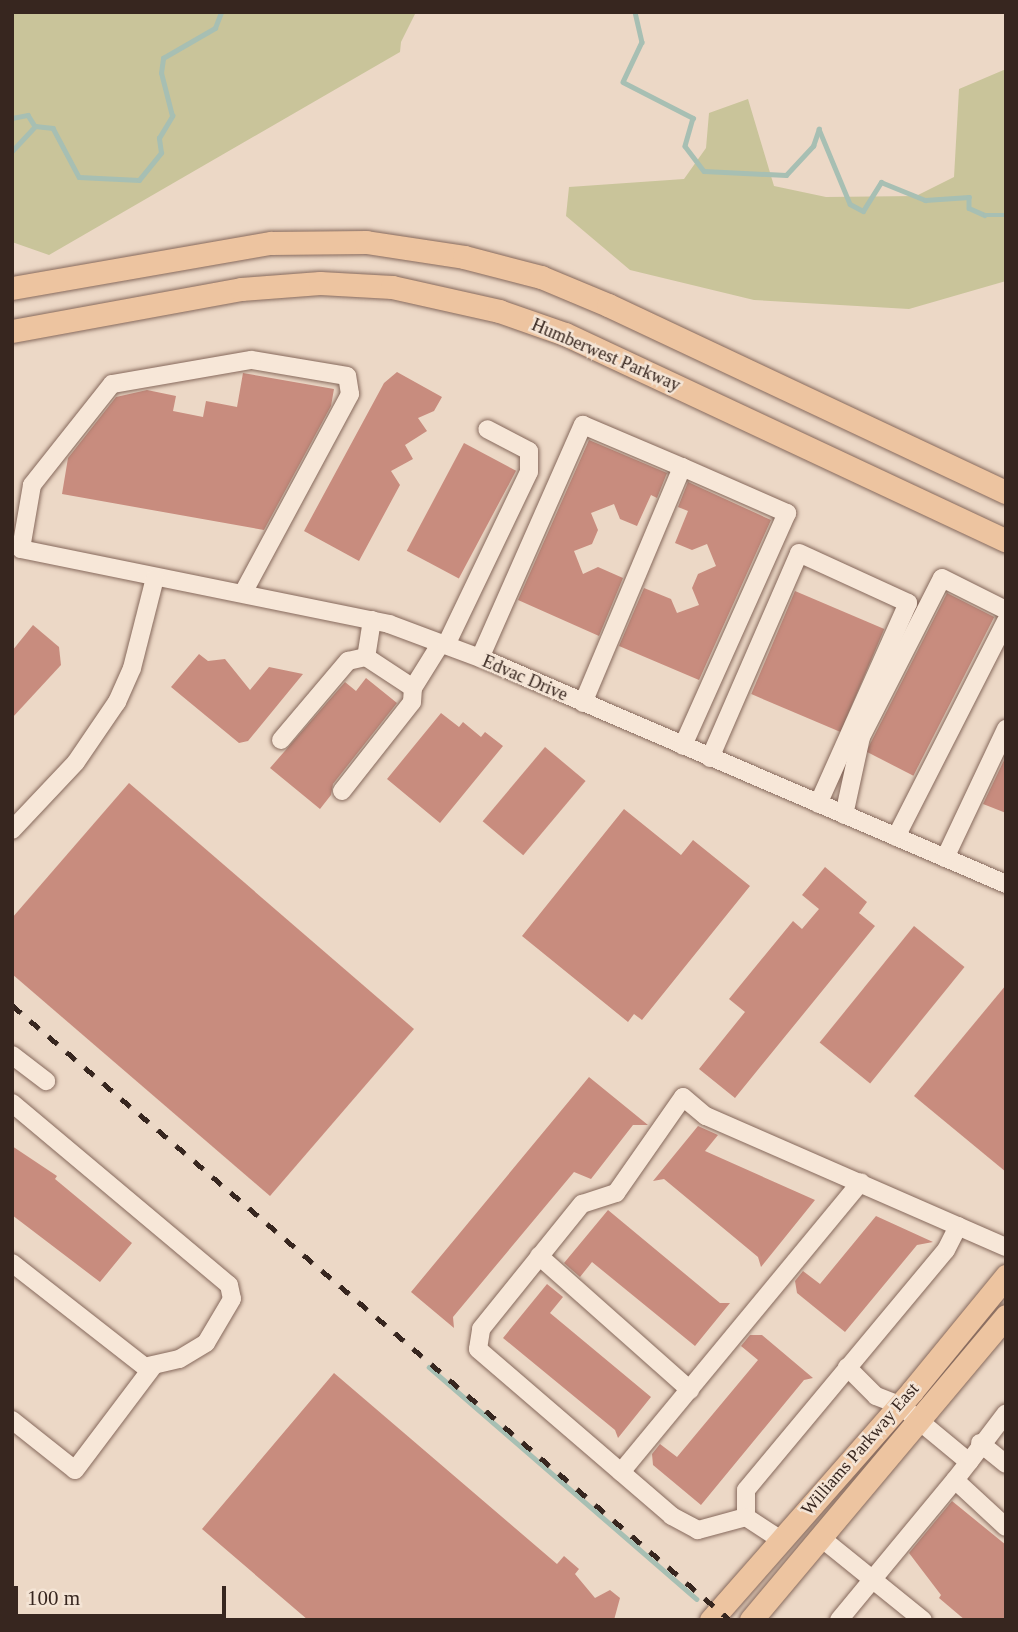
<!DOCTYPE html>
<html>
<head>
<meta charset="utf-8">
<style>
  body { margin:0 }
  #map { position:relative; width:1018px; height:1632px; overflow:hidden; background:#ecd8c6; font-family:"Times New Roman",serif }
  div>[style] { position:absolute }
  .green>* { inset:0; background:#c9c49a }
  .stream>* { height:4.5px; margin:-2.25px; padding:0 2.25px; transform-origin:2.25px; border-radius:2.25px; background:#a7bfb3 }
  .building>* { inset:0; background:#c88c7e; transform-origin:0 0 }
  .roads { filter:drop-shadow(0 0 2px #86695c) drop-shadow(0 0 2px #86695c) }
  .minor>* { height:18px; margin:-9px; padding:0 9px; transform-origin:9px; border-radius:9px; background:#f7e7d8 }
  .major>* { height:23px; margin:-11.5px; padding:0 11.5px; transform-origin:11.5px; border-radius:11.5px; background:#edc4a0 }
  .rail>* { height:4.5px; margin-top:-2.25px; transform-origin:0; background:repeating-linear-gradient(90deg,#37261f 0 12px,transparent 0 24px) }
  span { translate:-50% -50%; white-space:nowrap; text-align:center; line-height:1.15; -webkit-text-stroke:5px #f4e4d5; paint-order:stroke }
  .street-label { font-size:18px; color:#37261f }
  .frame { position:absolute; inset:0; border:14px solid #37261f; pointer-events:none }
  .scale { position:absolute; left:14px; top:1586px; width:212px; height:32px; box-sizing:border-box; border:4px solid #37261f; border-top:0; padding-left:9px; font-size:21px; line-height:24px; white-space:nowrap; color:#37261f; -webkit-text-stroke:5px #f4e4d5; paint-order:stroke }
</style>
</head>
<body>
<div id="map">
  <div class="green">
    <div style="clip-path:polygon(12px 12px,416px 12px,401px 42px,400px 52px,49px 255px,12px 242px)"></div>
    <div style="clip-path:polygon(1006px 69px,1006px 281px,909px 309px,754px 300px,630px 270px,566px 216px,569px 187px,684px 179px,706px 148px,709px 113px,748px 99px,774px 186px,826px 197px,916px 196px,954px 177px,959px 89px)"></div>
  </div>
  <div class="stream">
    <div style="left:635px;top:12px;width:31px;rotate:77deg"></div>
    <div style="left:642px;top:42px;width:44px;rotate:115.4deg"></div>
    <div style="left:623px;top:82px;width:79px;rotate:27.2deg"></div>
    <div style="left:693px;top:118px;width:29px;rotate:106deg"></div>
    <div style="left:685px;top:146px;width:31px;rotate:53deg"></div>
    <div style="left:704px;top:171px;width:82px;rotate:2.8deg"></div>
    <div style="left:786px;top:175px;width:40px;rotate:-47deg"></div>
    <div style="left:813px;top:146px;width:18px;rotate:-71deg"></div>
    <div style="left:819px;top:129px;width:81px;rotate:67.5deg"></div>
    <div style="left:850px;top:204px;width:15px;rotate:28deg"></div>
    <div style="left:863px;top:211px;width:34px;rotate:-58deg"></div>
    <div style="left:881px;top:182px;width:48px;rotate:22.2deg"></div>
    <div style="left:925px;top:200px;width:44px;rotate:-3.9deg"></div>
    <div style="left:969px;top:197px;width:11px;rotate:90deg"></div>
    <div style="left:969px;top:208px;width:17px;rotate:24deg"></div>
    <div style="left:985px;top:215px;width:21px"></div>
    <div style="left:12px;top:118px;width:16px;rotate:-11deg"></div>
    <div style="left:28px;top:115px;width:13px;rotate:58deg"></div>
    <div style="left:35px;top:126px;width:18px;rotate:6deg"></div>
    <div style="left:53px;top:128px;width:55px;rotate:62deg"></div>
    <div style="left:79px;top:177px;width:60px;rotate:2.9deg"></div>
    <div style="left:139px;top:180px;width:35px;rotate:-51deg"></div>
    <div style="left:161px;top:153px;width:15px;rotate:-98deg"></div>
    <div style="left:159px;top:138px;width:26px;rotate:-59deg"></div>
    <div style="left:172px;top:116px;width:44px;rotate:-104.3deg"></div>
    <div style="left:161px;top:73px;width:15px;rotate:-82deg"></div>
    <div style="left:163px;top:58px;width:60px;rotate:-30deg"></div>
    <div style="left:215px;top:28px;width:17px;rotate:-69deg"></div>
    <div style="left:12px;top:151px;width:34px;rotate:-47deg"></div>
    <div style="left:429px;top:1367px;width:354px;rotate:40.9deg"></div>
  </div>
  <div class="building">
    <div style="clip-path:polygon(397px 372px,442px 397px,434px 411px,418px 418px,427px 431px,405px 445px,413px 459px,391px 471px,400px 485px,359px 561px,304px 531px,384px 383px)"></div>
    <div style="clip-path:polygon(243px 373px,334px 389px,331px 406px,264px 530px,62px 494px,68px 458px,116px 397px,147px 390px,176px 396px,173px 411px,203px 417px,206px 401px,237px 407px)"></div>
    <div style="clip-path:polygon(589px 440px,667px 473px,657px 498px,651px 495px,637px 526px,620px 519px,614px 504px,591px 513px,598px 530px,592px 544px,574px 551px,583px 574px,598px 567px,623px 578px,599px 636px,518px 600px)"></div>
    <div style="left:464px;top:443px;width:59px;height:122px;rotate:28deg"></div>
    <div style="clip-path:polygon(688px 482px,771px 520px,699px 680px,619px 646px,644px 588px,671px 599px,677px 613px,699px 605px,692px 588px,698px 574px,716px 566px,707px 544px,692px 550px,675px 543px,688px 511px,678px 507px)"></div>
    <div style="left:795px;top:591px;width:97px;height:112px;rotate:23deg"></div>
    <div style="left:947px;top:593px;width:53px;height:178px;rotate:27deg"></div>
    <div style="clip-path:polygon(33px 625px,59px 647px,61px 665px,12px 718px,12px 651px)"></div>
    <div style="clip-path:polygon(199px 654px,208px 661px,225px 659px,250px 690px,269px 667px,303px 674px,248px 741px,239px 743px,171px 687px)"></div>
    <div style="clip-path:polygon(366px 678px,397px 703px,333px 784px,331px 795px,320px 809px,270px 768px,345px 682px,356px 691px)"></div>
    <div style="clip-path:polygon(441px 713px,459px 727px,463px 722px,481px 737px,485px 732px,503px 746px,440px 823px,387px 779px)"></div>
    <div style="left:545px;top:747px;width:53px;height:97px;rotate:40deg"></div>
    <div style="clip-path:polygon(1006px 756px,1006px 813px,983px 804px)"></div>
    <div style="clip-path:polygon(129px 783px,414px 1029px,270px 1196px,12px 974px,12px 918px)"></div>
    <div style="clip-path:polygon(624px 809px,681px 855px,693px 840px,750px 886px,642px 1020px,634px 1014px,628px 1022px,522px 936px)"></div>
    <div style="clip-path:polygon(825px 867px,867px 902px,859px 913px,875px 926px,735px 1098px,699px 1069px,745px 1012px,729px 999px,793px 921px,802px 929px,819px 909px,802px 895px)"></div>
    <div style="left:914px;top:926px;width:65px;height:150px;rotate:39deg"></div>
    <div style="clip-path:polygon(1006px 985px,1006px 1172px,914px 1096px)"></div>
    <div style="clip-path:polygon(589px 1077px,648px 1125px,633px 1125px,591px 1179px,574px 1172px,453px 1317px,454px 1328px,411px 1292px)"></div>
    <div style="clip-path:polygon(698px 1126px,718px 1135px,705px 1151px,815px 1200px,761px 1267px,758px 1257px,664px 1179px,653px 1181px)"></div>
    <div style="clip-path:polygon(12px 1146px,57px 1176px,55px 1179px,132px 1243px,100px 1282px,12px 1215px)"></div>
    <div style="clip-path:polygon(608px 1210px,720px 1303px,730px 1303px,695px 1346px,592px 1262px,580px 1277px,564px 1263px)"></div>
    <div style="clip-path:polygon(876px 1216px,933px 1242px,917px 1245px,845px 1332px,797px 1293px,795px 1281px,803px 1271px,820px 1284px)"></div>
    <div style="clip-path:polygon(547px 1284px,563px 1297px,550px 1313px,651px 1397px,618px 1438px,615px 1430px,503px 1338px)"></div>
    <div style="clip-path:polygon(750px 1335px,762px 1335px,813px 1378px,804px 1380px,701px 1505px,653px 1465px,652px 1454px,660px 1444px,677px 1457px,758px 1360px,741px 1346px)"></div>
    <div style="clip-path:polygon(334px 1373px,557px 1564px,564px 1556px,579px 1569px,575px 1574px,595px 1598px,610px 1590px,620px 1598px,614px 1620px,308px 1620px,202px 1529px)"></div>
    <div style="clip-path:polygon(952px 1501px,1006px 1545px,1006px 1620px,965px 1620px,939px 1598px,941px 1595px,909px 1553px)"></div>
  </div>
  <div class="roads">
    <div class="minor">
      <div style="left:243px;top:593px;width:226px;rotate:-61.7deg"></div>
      <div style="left:350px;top:394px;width:18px;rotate:-99deg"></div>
      <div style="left:347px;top:376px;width:97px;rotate:-170.5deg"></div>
      <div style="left:251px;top:360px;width:141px;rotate:170.2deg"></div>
      <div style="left:112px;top:384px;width:129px;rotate:128.4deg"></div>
      <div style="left:32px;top:485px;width:65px;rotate:99.8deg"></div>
      <div style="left:21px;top:549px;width:376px;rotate:11.5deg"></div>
      <div style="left:389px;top:624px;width:106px;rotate:20.5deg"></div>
      <div style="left:488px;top:661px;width:564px;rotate:23.29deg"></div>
      <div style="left:372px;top:620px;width:37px;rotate:99deg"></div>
      <div style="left:366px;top:657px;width:56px;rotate:33.4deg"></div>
      <div style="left:413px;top:688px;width:53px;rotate:-58.1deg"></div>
      <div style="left:446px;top:645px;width:192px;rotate:-64.4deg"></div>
      <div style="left:529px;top:472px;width:21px;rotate:-90deg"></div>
      <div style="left:529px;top:451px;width:47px;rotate:-152.4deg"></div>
      <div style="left:480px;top:658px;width:255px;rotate:-66.2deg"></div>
      <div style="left:583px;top:425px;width:108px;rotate:23deg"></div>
      <div style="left:682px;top:467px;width:115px;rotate:23.7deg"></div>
      <div style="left:787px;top:513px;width:255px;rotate:114.1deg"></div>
      <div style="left:583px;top:703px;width:256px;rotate:-67.2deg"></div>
      <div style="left:281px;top:740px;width:104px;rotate:-49.7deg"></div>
      <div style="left:348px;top:661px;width:18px;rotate:-13deg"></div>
      <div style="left:710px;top:758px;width:223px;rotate:-66.5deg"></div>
      <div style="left:799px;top:553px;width:120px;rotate:24.6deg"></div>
      <div style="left:908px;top:603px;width:220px;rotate:114.1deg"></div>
      <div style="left:342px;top:791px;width:113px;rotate:-51.8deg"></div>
      <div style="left:412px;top:702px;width:14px;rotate:-86deg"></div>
      <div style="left:844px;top:815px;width:80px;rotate:-77.7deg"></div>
      <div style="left:861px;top:737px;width:178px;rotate:-63deg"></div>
      <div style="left:942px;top:578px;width:72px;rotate:26.6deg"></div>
      <div style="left:12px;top:830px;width:93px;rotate:-46.7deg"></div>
      <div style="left:76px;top:762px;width:73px;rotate:-55.7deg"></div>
      <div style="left:117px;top:702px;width:37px;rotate:-66deg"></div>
      <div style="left:132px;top:668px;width:93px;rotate:-75.7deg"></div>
      <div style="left:896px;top:837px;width:242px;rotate:-63deg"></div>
      <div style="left:945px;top:858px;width:143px;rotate:-64.7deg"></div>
      <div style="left:12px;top:1055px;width:43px;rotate:37.4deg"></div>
      <div style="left:12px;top:1103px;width:283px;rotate:40deg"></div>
      <div style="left:229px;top:1285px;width:14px;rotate:78deg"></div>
      <div style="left:232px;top:1299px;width:51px;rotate:120.6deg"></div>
      <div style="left:206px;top:1343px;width:31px;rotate:149deg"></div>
      <div style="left:179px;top:1359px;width:35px;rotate:167deg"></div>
      <div style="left:145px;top:1367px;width:169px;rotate:-142deg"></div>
      <div style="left:539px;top:1256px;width:202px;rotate:41.6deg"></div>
      <div style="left:847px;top:1367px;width:41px;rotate:45deg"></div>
      <div style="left:876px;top:1396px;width:26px;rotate:21deg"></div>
      <div style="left:900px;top:1405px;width:89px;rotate:39.6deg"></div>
      <div style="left:969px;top:1462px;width:23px;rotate:128deg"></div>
      <div style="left:955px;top:1480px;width:69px;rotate:42.7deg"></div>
      <div style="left:12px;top:1420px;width:80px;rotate:38.4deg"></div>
      <div style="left:75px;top:1470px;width:131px;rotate:-53deg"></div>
      <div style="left:980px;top:1443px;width:33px;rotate:39deg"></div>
      <div style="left:969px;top:1462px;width:61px;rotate:-52.9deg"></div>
      <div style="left:621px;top:1472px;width:376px;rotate:-50.4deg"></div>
      <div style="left:746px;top:1517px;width:27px;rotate:-90deg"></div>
      <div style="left:746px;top:1490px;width:312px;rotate:-50.2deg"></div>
      <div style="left:946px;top:1250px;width:27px;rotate:-63deg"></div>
      <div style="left:820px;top:1537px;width:132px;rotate:38.9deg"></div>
      <div style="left:781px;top:1540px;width:42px;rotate:-146.7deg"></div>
      <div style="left:746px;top:1517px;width:50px;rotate:164.8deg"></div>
      <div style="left:698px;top:1530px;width:30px;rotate:-152deg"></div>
      <div style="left:672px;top:1516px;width:256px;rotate:-139.3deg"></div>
      <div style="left:478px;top:1349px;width:20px;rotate:-81deg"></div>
      <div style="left:481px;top:1329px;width:161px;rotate:-51.1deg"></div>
      <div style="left:582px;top:1204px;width:36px;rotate:-18deg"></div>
      <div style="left:616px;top:1193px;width:117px;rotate:-55.1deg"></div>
      <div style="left:683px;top:1097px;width:30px;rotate:40deg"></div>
      <div style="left:706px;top:1116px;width:327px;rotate:23.6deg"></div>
      <div style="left:839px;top:1620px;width:182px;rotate:-50.4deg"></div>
    </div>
    <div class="major">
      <div style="left:12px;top:288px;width:263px;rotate:-9.9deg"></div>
      <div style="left:271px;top:243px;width:95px;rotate:-0.6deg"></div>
      <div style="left:366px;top:242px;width:99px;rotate:8.7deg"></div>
      <div style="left:464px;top:257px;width:80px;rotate:14.6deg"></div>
      <div style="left:541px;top:277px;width:73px;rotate:22.7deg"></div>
      <div style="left:608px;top:305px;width:440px;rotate:25.2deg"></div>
      <div style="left:12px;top:331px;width:233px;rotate:-10.4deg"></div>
      <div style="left:241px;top:289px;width:79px;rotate:-4.3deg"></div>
      <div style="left:320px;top:283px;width:72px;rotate:3.2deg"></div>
      <div style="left:392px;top:287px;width:110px;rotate:12.6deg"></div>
      <div style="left:499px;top:311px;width:70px;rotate:19.2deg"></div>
      <div style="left:565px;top:334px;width:487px;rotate:25.1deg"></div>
      <div style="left:711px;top:1620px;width:305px;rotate:-48.7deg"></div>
      <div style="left:912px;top:1391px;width:149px;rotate:-50.7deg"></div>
      <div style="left:751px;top:1620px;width:397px;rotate:-50deg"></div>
    </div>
  </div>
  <div class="rail">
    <div style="left:12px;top:1005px;width:945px;rotate:40.58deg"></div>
  </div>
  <div class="street-label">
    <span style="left:606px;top:355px;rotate:23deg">Humberwest Parkway</span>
    <span style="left:525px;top:678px;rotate:23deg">Edvac Drive</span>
    <span style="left:860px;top:1449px;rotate:-49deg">Williams Parkway East</span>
  </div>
  <div class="frame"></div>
  <div class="scale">100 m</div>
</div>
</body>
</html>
